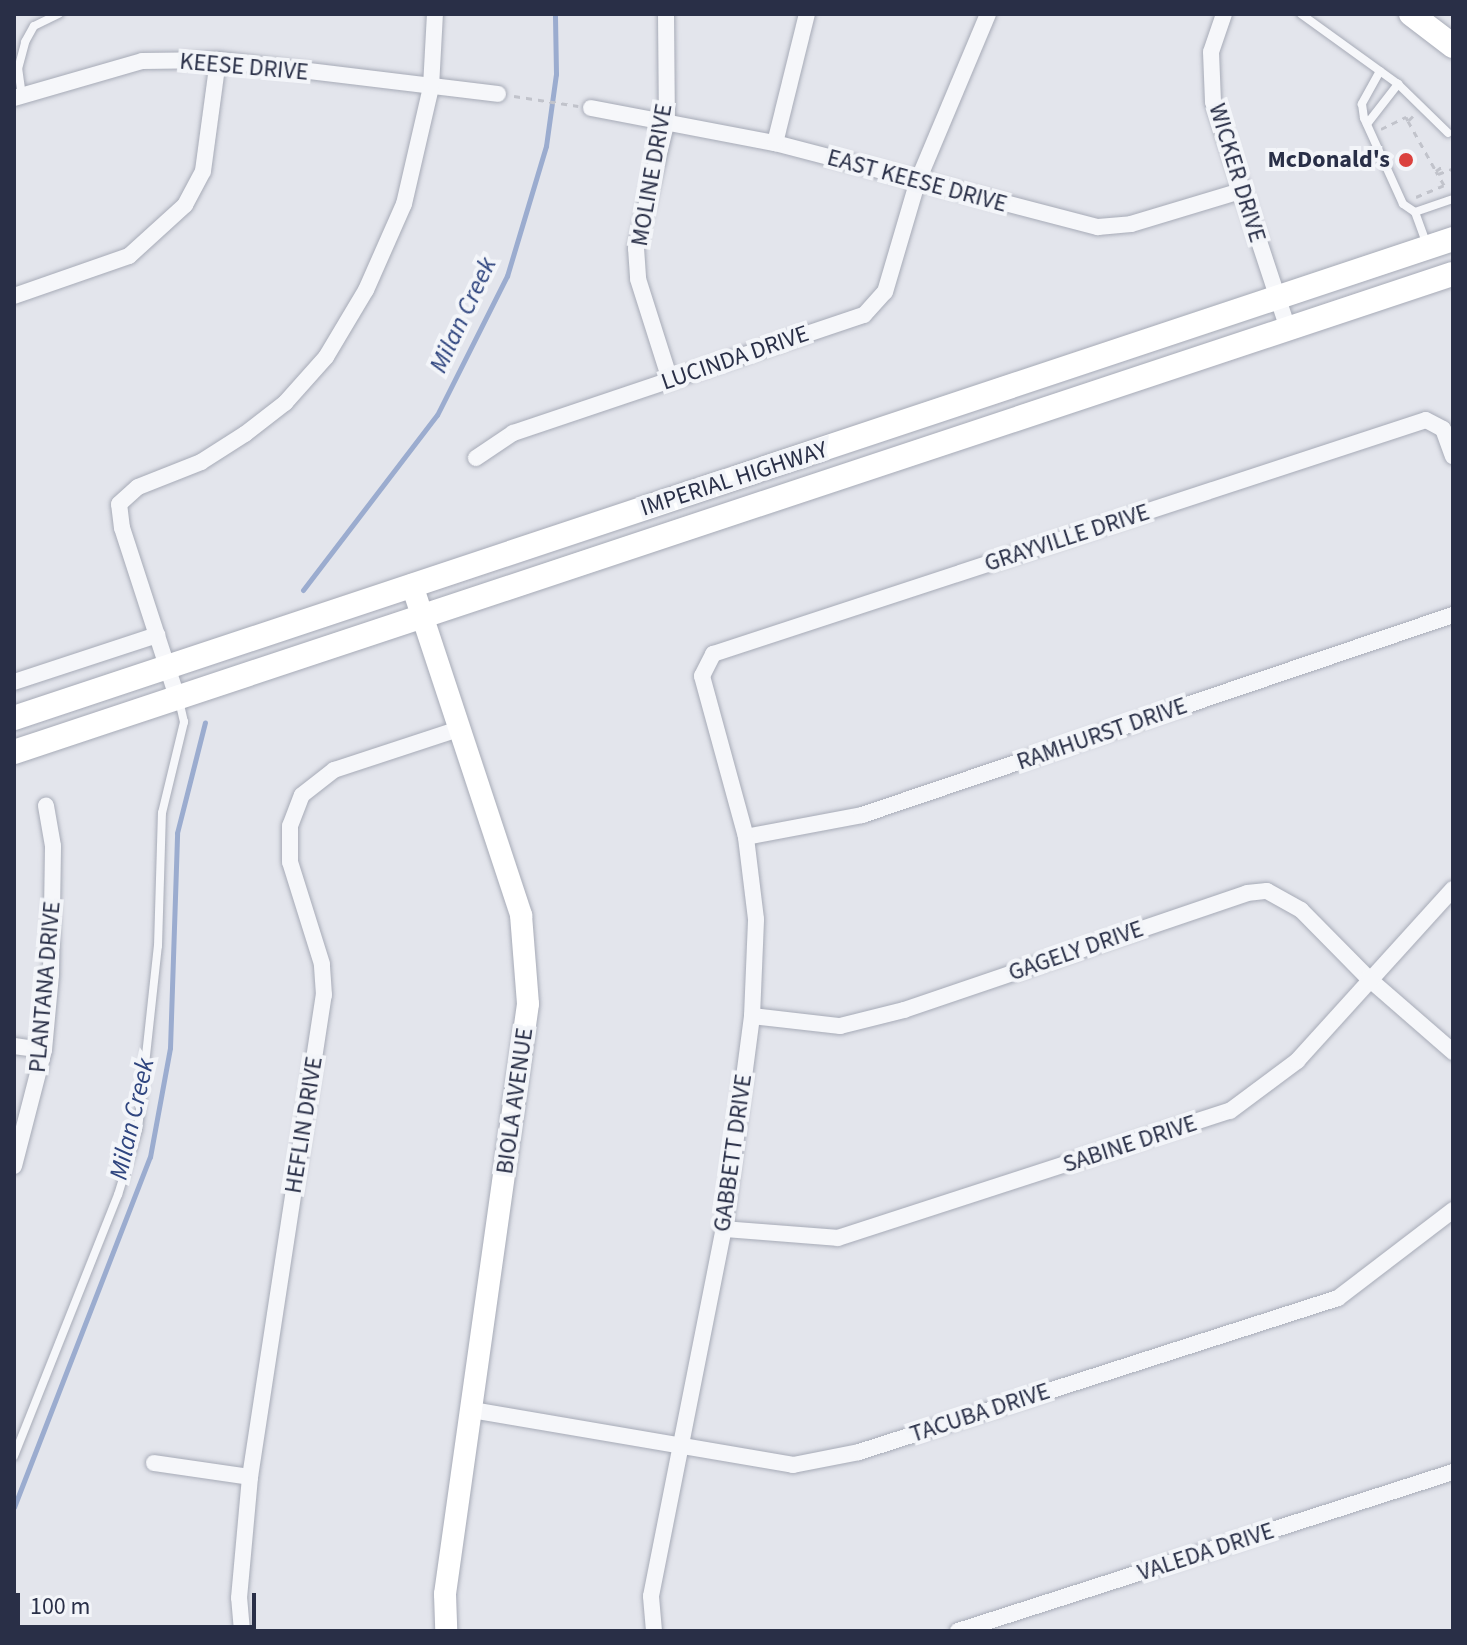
<!DOCTYPE html>
<html>
<head>
<meta charset="utf-8">
<style>
  body { margin:0 }
  #map { position:relative; width:1467px; height:1645px; overflow:hidden; background:#e3e5ec; font-family:"Source Sans 3",sans-serif }
  div>[style] { position:absolute }
  .stream>* { height:5px; margin:-2.5px; padding:0 2.5px; transform-origin:2.5px; border-radius:2.5px; background:#9baccf }
  .path>* { height:3px; margin-top:-1.5px; transform-origin:0; background:repeating-linear-gradient(90deg,#c1c3cb 0 6px,transparent 0 12px) }
  .roads { filter:drop-shadow(0 0 2px #a7abb7) drop-shadow(0 0 2px #a7abb7) }
  .lane>* { height:8px; margin:-4px; padding:0 4px; transform-origin:4px; border-radius:4px; background:#f6f7fa }
  .street>* { height:16px; margin:-8px; padding:0 8px; transform-origin:8px; border-radius:8px; background:#f6f7fa }
  .secondary>* { height:22px; margin:-11px; padding:0 11px; transform-origin:11px; border-radius:11px; background:#fff }
  .primary>* { height:24px; margin:-12px; padding:0 12px; transform-origin:12px; border-radius:12px; background:#fff }
  .dots>* { width:22px; height:22px; translate:-50% -50%; box-sizing:border-box; border:4px solid #f3f5f9; border-radius:50% }
  span { translate:-50% -50%; white-space:nowrap; text-align:center; line-height:1.15; -webkit-text-stroke:8px #f3f5f9; paint-order:stroke }
  .street-label { font-size:24px; color:#292f47 }
  .poi-label { font-size:24px; color:#292f47; font-weight:700 }
  .right { translate:-100% -50%; text-align:right }
  .water-label { font-size:26px; color:#2f457f; font-style:italic }
  .frame { position:absolute; inset:0; border:16px solid #292f47; pointer-events:none }
  .scale { position:absolute; left:16px; top:1593px; width:240px; height:36px; box-sizing:border-box; border:4px solid #292f47; border-top:0; padding-left:10px; font-size:24px; line-height:28px; white-space:nowrap; color:#292f47; -webkit-text-stroke:6px #f3f5f9; paint-order:stroke }
</style>
</head>
<body>
<div id="map">
  <div class="stream">
    <div style="left:303px;top:590px;width:220px;rotate:-52.6deg"></div>
    <div style="left:437px;top:415px;width:156px;rotate:-63.3deg"></div>
    <div style="left:507px;top:276px;width:136px;rotate:-73.3deg"></div>
    <div style="left:546px;top:146px;width:73px;rotate:-82.1deg"></div>
    <div style="left:556px;top:74px;width:60px;rotate:-91deg"></div>
    <div style="left:14px;top:1507px;width:375px;rotate:-68.8deg"></div>
    <div style="left:150px;top:1157px;width:111px;rotate:-79.6deg"></div>
    <div style="left:170px;top:1048px;width:215px;rotate:-88.1deg"></div>
    <div style="left:177px;top:833px;width:114px;rotate:-75.8deg"></div>
  </div>
  <div class="path">
    <div style="left:514px;top:96px;width:65px;rotate:8.9deg"></div>
    <div style="left:1413px;top:116px;width:7px;rotate:135deg"></div>
    <div style="left:1408px;top:121px;width:57px;rotate:60.8deg"></div>
    <div style="left:1436px;top:171px;width:9px;rotate:-36deg"></div>
    <div style="left:1381px;top:129px;width:28px;rotate:-26deg"></div>
    <div style="left:1406px;top:117px;width:4px;rotate:63deg"></div>
    <div style="left:1438px;top:174px;width:15px;rotate:-20deg"></div>
    <div style="left:1416px;top:197px;width:30px;rotate:-23deg"></div>
    <div style="left:1444px;top:185px;width:16px;rotate:-120deg"></div>
  </div>
  <div class="roads">
    <div class="lane">
      <div style="left:1301px;top:14px;width:120px;rotate:35.8deg"></div>
      <div style="left:1398px;top:84px;width:70px;rotate:44.4deg"></div>
      <div style="left:1380px;top:71px;width:38px;rotate:119deg"></div>
      <div style="left:1362px;top:104px;width:14px;rotate:82deg"></div>
      <div style="left:1364px;top:118px;width:94px;rotate:65.6deg"></div>
      <div style="left:1403px;top:204px;width:14px;rotate:34deg"></div>
      <div style="left:22px;top:96px;width:27px;rotate:-98deg"></div>
      <div style="left:18px;top:69px;width:28px;rotate:-75deg"></div>
      <div style="left:25px;top:42px;width:18px;rotate:-61deg"></div>
      <div style="left:34px;top:26px;width:28px;rotate:-26deg"></div>
      <div style="left:1367px;top:124px;width:51px;rotate:-52.2deg"></div>
      <div style="left:1427px;top:245px;width:35px;rotate:-110deg"></div>
      <div style="left:1415px;top:212px;width:40px;rotate:-18.9deg"></div>
      <div style="left:14px;top:1456px;width:281px;rotate:-68.3deg"></div>
      <div style="left:118px;top:1195px;width:69px;rotate:-73.1deg"></div>
      <div style="left:138px;top:1129px;width:184px;rotate:-83.8deg"></div>
      <div style="left:158px;top:946px;width:133px;rotate:-88.3deg"></div>
      <div style="left:162px;top:813px;width:94px;rotate:-76.4deg"></div>
      <div style="left:184px;top:722px;width:22px;rotate:-103deg"></div>
    </div>
    <div class="street">
      <div style="left:666px;top:14px;width:106px;rotate:89.5deg"></div>
      <div style="left:667px;top:120px;width:132px;rotate:103.6deg"></div>
      <div style="left:636px;top:248px;width:31px;rotate:86deg"></div>
      <div style="left:638px;top:279px;width:106px;rotate:72.4deg"></div>
      <div style="left:1224px;top:14px;width:40px;rotate:108.9deg"></div>
      <div style="left:1211px;top:52px;width:50px;rotate:87.7deg"></div>
      <div style="left:1213px;top:102px;width:239px;rotate:71.7deg"></div>
      <div style="left:14px;top:98px;width:133px;rotate:-16.1deg"></div>
      <div style="left:142px;top:61px;width:76px;rotate:-0.8deg"></div>
      <div style="left:218px;top:60px;width:282px;rotate:6.9deg"></div>
      <div style="left:591px;top:108px;width:187px;rotate:10.8deg"></div>
      <div style="left:775px;top:143px;width:334px;rotate:14.6deg"></div>
      <div style="left:1098px;top:227px;width:33px;rotate:-5deg"></div>
      <div style="left:1131px;top:224px;width:114px;rotate:-16.8deg"></div>
      <div style="left:775px;top:143px;width:133px;rotate:-76.1deg"></div>
      <div style="left:14px;top:296px;width:122px;rotate:-19.2deg"></div>
      <div style="left:129px;top:256px;width:76px;rotate:-42.3deg"></div>
      <div style="left:185px;top:205px;width:38px;rotate:-62deg"></div>
      <div style="left:203px;top:171px;width:112px;rotate:-82.3deg"></div>
      <div style="left:476px;top:458px;width:45px;rotate:-34deg"></div>
      <div style="left:513px;top:433px;width:370px;rotate:-18.6deg"></div>
      <div style="left:864px;top:315px;width:31px;rotate:-48deg"></div>
      <div style="left:885px;top:292px;width:114px;rotate:-73.6deg"></div>
      <div style="left:917px;top:183px;width:183px;rotate:-67.2deg"></div>
      <div style="left:14px;top:682px;width:151px;rotate:-18.2deg"></div>
      <div style="left:177px;top:697px;width:178px;rotate:-108deg"></div>
      <div style="left:122px;top:528px;width:24px;rotate:-97deg"></div>
      <div style="left:119px;top:504px;width:25px;rotate:-42deg"></div>
      <div style="left:138px;top:487px;width:68px;rotate:-21.6deg"></div>
      <div style="left:201px;top:462px;width:52px;rotate:-32.5deg"></div>
      <div style="left:245px;top:434px;width:51px;rotate:-37.8deg"></div>
      <div style="left:285px;top:403px;width:62px;rotate:-48.3deg"></div>
      <div style="left:326px;top:357px;width:78px;rotate:-59.2deg"></div>
      <div style="left:366px;top:290px;width:94px;rotate:-66.2deg"></div>
      <div style="left:404px;top:204px;width:120px;rotate:-77deg"></div>
      <div style="left:431px;top:87px;width:73px;rotate:-86.9deg"></div>
      <div style="left:746px;top:837px;width:118px;rotate:-10.7deg"></div>
      <div style="left:862px;top:815px;width:624px;rotate:-18.7deg"></div>
      <div style="left:752px;top:1016px;width:89px;rotate:6.5deg"></div>
      <div style="left:840px;top:1026px;width:66px;rotate:-14deg"></div>
      <div style="left:904px;top:1010px;width:362px;rotate:-18.8deg"></div>
      <div style="left:1247px;top:893px;width:20px;rotate:-6deg"></div>
      <div style="left:1267px;top:891px;width:39px;rotate:29deg"></div>
      <div style="left:1301px;top:910px;width:95px;rotate:45.4deg"></div>
      <div style="left:1368px;top:978px;width:113px;rotate:41deg"></div>
      <div style="left:14px;top:1046px;width:30px;rotate:8deg"></div>
      <div style="left:14px;top:1166px;width:120px;rotate:-75.5deg"></div>
      <div style="left:44px;top:1050px;width:75px;rotate:-84.7deg"></div>
      <div style="left:51px;top:975px;width:129px;rotate:-89.1deg"></div>
      <div style="left:53px;top:846px;width:41px;rotate:-99.9deg"></div>
      <div style="left:724px;top:1229px;width:114px;rotate:4.5deg"></div>
      <div style="left:838px;top:1238px;width:412px;rotate:-18deg"></div>
      <div style="left:1230px;top:1111px;width:84px;rotate:-36.7deg"></div>
      <div style="left:1297px;top:1061px;width:232px;rotate:-47.8deg"></div>
      <div style="left:472px;top:1410px;width:326px;rotate:9.7deg"></div>
      <div style="left:793px;top:1465px;width:67px;rotate:-11.1deg"></div>
      <div style="left:859px;top:1452px;width:503px;rotate:-17.82deg"></div>
      <div style="left:1338px;top:1298px;width:145px;rotate:-37.4deg"></div>
      <div style="left:154px;top:1463px;width:97px;rotate:8.3deg"></div>
      <div style="left:242px;top:1631px;width:33px;rotate:-95deg"></div>
      <div style="left:239px;top:1598px;width:121px;rotate:-84.8deg"></div>
      <div style="left:250px;top:1477px;width:488px;rotate:-81.3deg"></div>
      <div style="left:324px;top:995px;width:31px;rotate:-94deg"></div>
      <div style="left:322px;top:964px;width:107px;rotate:-107.4deg"></div>
      <div style="left:290px;top:862px;width:36px;rotate:-90deg"></div>
      <div style="left:290px;top:826px;width:33px;rotate:-69deg"></div>
      <div style="left:302px;top:795px;width:41px;rotate:-38deg"></div>
      <div style="left:334px;top:770px;width:132px;rotate:-18.2deg"></div>
      <div style="left:654px;top:1631px;width:35px;rotate:-95deg"></div>
      <div style="left:651px;top:1596px;width:374px;rotate:-78.8deg"></div>
      <div style="left:724px;top:1229px;width:215px;rotate:-82.5deg"></div>
      <div style="left:752px;top:1016px;width:97px;rotate:-87.6deg"></div>
      <div style="left:756px;top:919px;width:83px;rotate:-97deg"></div>
      <div style="left:746px;top:837px;width:167px;rotate:-105.3deg"></div>
      <div style="left:702px;top:676px;width:25px;rotate:-63deg"></div>
      <div style="left:713px;top:654px;width:750px;rotate:-18.17deg"></div>
      <div style="left:1426px;top:420px;width:19px;rotate:28deg"></div>
      <div style="left:1443px;top:429px;width:29px;rotate:70deg"></div>
      <div style="left:958px;top:1631px;width:520px;rotate:-17.81deg"></div>
    </div>
    <div class="secondary">
      <div style="left:412px;top:585px;width:348px;rotate:71.7deg"></div>
      <div style="left:521px;top:915px;width:89px;rotate:85.5deg"></div>
      <div style="left:528px;top:1004px;width:596px;rotate:98.01deg"></div>
      <div style="left:445px;top:1594px;width:37px;rotate:88deg"></div>
    </div>
    <div class="primary">
      <div style="left:1411px;top:14px;width:53px;rotate:37.3deg"></div>
      <div style="left:14px;top:718px;width:1517px;rotate:-18.41deg"></div>
      <div style="left:14px;top:752px;width:1516px;rotate:-18.38deg"></div>
    </div>
  </div>
  <div class="dots">
    <div style="left:1406px;top:160px;background:#db413e"></div>
  </div>
  <div class="street-label">
    <span style="left:244px;top:67px;rotate:5deg">KEESE DRIVE</span>
    <span style="left:1237px;top:173px;rotate:73deg">WICKER DRIVE</span>
    <span style="left:652px;top:175px;rotate:-80deg">MOLINE DRIVE</span>
    <span style="left:917px;top:181px;rotate:15deg">EAST KEESE DRIVE</span>
    <span style="left:735px;top:358px;rotate:-19deg">LUCINDA DRIVE</span>
    <span style="left:734px;top:479px;rotate:-18deg">IMPERIAL HIGHWAY</span>
    <span style="left:1067px;top:538px;rotate:-18deg">GRAYVILLE DRIVE</span>
    <span style="left:1102px;top:734px;rotate:-19deg">RAMHURST DRIVE</span>
    <span style="left:1076px;top:951px;rotate:-19deg">GAGELY DRIVE</span>
    <span style="left:45px;top:987px;rotate:-85deg">PLANTANA DRIVE</span>
    <span style="left:515px;top:1101px;rotate:-82deg">BIOLA AVENUE</span>
    <span style="left:304px;top:1125px;rotate:-81deg">HEFLIN DRIVE</span>
    <span style="left:1130px;top:1144px;rotate:-18deg">SABINE DRIVE</span>
    <span style="left:733px;top:1153px;rotate:-82deg">GABBETT DRIVE</span>
    <span style="left:980px;top:1413px;rotate:-18deg">TACUBA DRIVE</span>
    <span style="left:1206px;top:1552px;rotate:-18deg">VALEDA DRIVE</span>
  </div>
  <div class="poi-label">
    <span class="right" style="left:1390px;top:160px">McDonald's</span>
  </div>
  <div class="water-label">
    <span style="left:463px;top:315px;rotate:-65deg">Milan Creek</span>
    <span style="left:132px;top:1119px;rotate:-77deg">Milan Creek</span>
  </div>
  <div class="frame"></div>
  <div class="scale">100 m</div>
</div>
</body>
</html>
